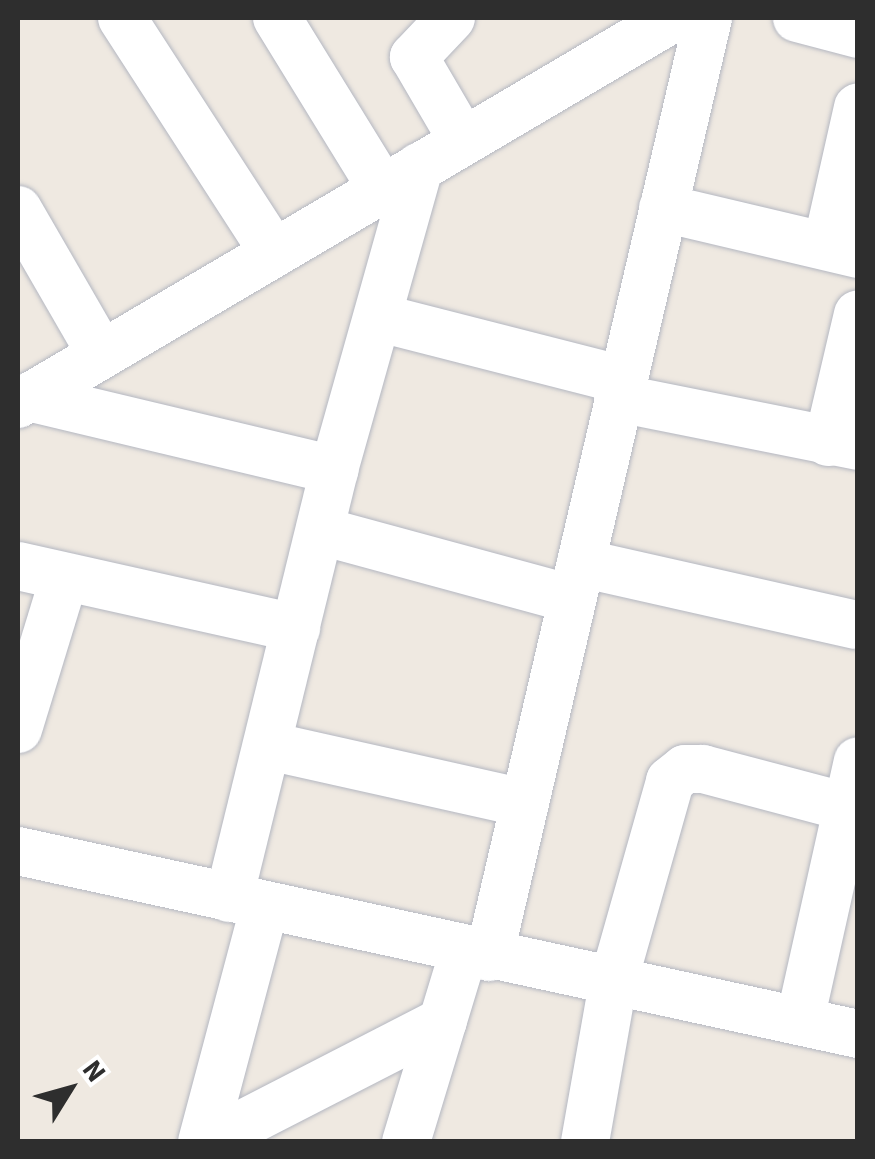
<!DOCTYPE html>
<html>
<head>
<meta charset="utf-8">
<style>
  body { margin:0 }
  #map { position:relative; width:875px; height:1159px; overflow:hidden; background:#efe9e1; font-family:"Source Sans 3",sans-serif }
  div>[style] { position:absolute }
  .roads { filter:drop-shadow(0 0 2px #b4b7c1) drop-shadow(0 0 2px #b4b7c1) }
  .street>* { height:48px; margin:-24px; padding:0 24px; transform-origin:24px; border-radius:24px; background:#fff }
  span { translate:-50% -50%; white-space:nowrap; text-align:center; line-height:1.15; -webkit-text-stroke:9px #fff; paint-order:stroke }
  .frame { position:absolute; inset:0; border:20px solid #2e2e2e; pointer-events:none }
  .north { position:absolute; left:20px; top:1039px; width:100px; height:100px; -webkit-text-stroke:8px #fff; paint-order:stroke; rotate:53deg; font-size:28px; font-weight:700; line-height:40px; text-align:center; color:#2e2e2e }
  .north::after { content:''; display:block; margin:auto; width:35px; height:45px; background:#2e2e2e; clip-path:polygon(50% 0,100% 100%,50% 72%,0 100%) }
</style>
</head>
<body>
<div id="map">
  <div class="roads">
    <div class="street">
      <div style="left:122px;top:18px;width:280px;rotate:57.1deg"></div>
      <div style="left:277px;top:18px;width:201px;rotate:58.4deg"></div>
      <div style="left:451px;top:18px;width:54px;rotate:133.5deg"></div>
      <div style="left:414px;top:57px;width:97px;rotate:59.7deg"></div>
      <div style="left:797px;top:18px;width:63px;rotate:14.7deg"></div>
      <div style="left:663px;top:208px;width:200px;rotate:13.3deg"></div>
      <div style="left:18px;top:210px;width:166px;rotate:60deg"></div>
      <div style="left:827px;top:245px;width:141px;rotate:-77.3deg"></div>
      <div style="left:380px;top:318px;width:251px;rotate:14.3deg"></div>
      <div style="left:28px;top:397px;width:315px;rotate:13.4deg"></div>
      <div style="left:618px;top:398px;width:245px;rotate:11.3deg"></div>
      <div style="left:18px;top:404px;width:760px;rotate:-30.51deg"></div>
      <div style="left:828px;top:442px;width:131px;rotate:-76.8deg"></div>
      <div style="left:321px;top:531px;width:260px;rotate:15.2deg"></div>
      <div style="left:581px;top:563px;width:282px;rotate:12.7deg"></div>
      <div style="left:18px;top:566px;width:285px;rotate:12.6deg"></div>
      <div style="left:18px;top:729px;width:157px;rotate:-73deg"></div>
      <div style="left:269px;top:746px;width:262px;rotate:12.6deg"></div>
      <div style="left:18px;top:851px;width:860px;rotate:12.29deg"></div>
      <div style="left:229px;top:898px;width:441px;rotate:-76.2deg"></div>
      <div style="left:334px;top:470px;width:315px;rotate:-74.3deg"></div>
      <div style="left:489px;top:957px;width:964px;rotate:-76.87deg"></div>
      <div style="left:800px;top:1020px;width:265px;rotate:-77.4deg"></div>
      <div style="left:202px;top:1142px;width:244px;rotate:-75.1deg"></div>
      <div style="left:208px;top:1142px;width:264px;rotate:-27.2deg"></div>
      <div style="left:406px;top:1142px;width:200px;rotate:-73.1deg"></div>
      <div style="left:585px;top:1142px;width:161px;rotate:-80deg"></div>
      <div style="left:613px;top:983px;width:210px;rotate:-74.2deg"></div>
      <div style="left:670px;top:781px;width:19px;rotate:-39deg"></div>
      <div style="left:685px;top:769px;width:18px"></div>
      <div style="left:703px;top:769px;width:149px;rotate:14.8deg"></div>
    </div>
  </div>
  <div class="frame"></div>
  <div class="north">N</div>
</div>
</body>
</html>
